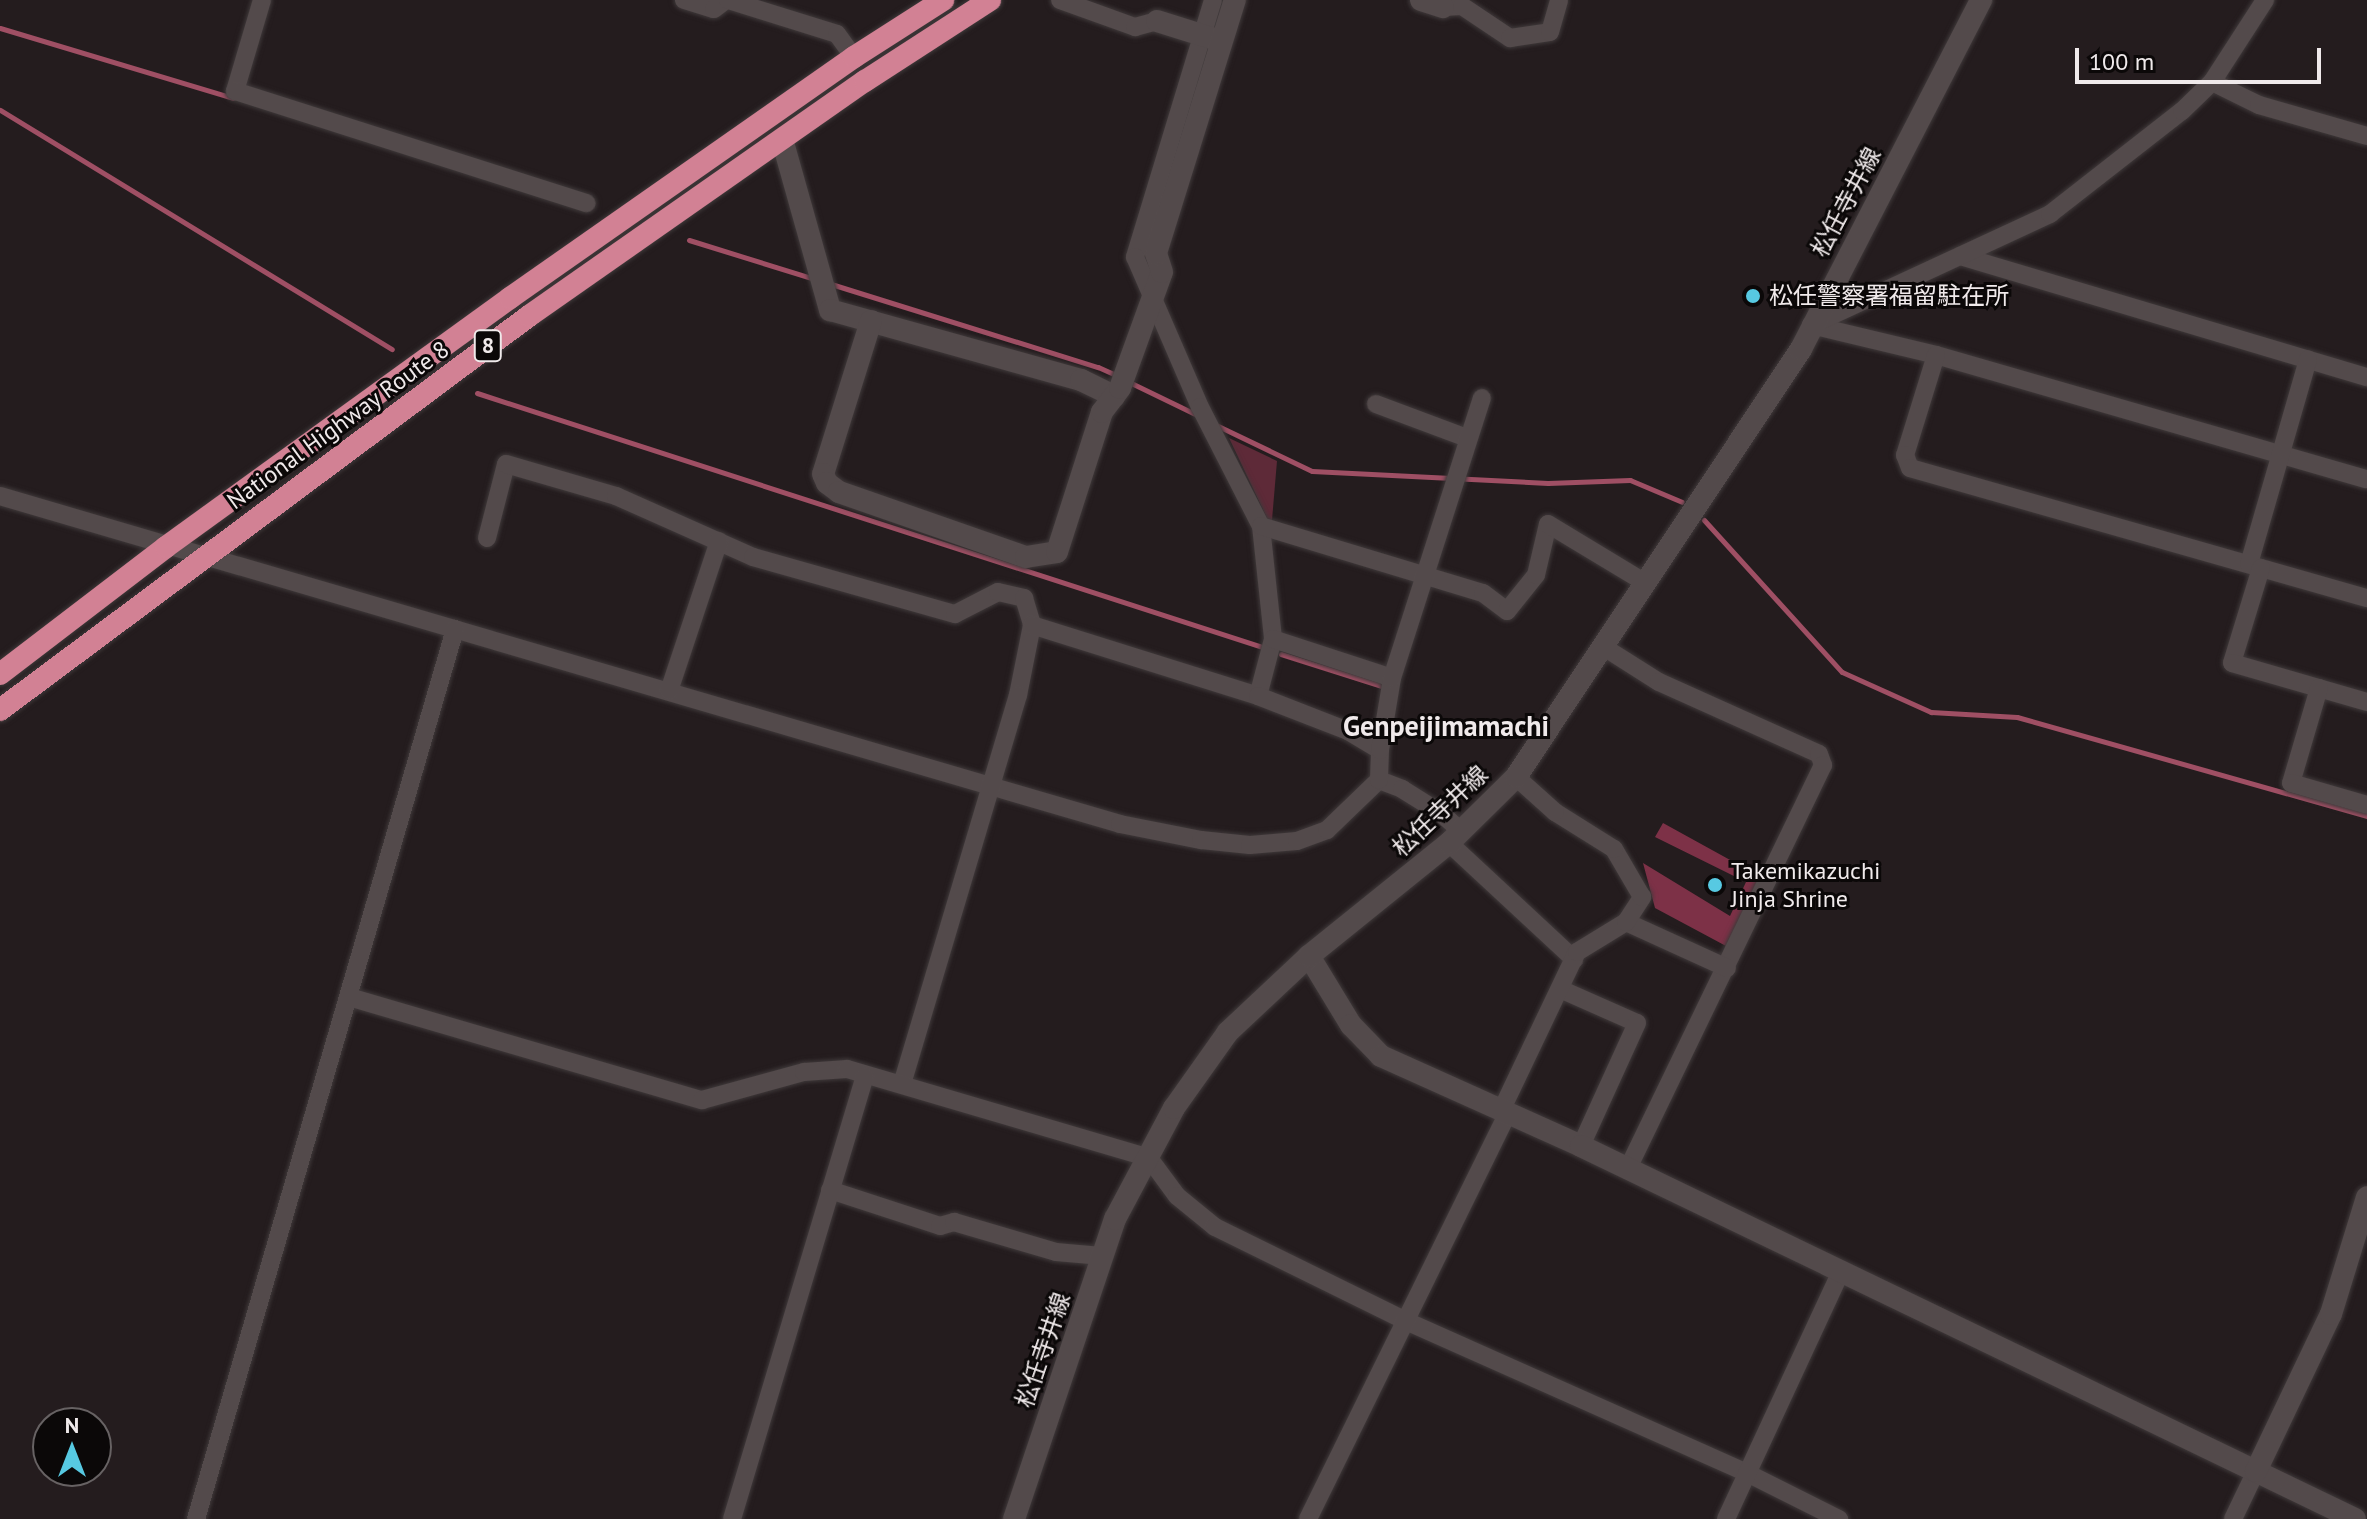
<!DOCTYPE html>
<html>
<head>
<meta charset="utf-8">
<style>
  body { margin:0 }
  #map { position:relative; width:2367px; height:1519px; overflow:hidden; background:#241c1e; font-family:"PT Sans","Noto Sans JP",sans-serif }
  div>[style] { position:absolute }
  .green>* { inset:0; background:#5e2a38 }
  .forest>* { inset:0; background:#7d3147 }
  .stream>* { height:5px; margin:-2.5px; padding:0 2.5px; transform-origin:2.5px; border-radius:2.5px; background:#9f4f64 }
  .roads { filter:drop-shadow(0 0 2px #3f393a) drop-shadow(0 0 2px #3f393a) }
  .minor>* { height:18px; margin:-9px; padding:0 9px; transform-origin:9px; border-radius:9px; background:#534a4b }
  .tertiary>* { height:22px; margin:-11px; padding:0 11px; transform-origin:11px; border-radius:11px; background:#534a4b }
  .secondary>* { height:22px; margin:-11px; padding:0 11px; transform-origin:11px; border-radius:11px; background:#534a4b }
  .trunk>* { height:22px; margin:-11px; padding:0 11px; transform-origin:11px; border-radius:11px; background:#d28194 }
  .dots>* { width:22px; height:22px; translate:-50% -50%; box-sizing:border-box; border:4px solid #0b0808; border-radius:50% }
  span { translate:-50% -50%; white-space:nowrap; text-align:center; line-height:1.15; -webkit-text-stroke:6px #0b0808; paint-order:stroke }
  .shield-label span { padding:2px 6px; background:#0b0808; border:2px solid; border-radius:6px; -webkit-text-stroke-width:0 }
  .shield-label { font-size:22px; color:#f0eaeb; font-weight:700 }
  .street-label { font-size:24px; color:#f0eaeb }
  .poi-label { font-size:24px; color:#f0eaeb }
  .left { translate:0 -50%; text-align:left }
  .quarter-label { font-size:28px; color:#f0eaeb; font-weight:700 }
  .north { position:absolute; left:32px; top:1407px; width:80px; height:80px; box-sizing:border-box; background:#0b0808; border:2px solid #676263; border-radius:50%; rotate:0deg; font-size:22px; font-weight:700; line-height:32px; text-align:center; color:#f0eaeb }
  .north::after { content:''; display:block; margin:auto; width:28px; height:36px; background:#57c9e2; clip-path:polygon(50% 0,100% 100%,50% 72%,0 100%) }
  .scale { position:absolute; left:2075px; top:48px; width:246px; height:36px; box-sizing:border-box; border:4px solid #f0eaeb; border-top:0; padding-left:10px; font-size:24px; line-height:28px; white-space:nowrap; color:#f0eaeb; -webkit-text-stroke:6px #0b0808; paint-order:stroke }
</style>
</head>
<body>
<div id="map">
  <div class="green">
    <div style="clip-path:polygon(1229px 438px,1277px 461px,1272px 520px,1268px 520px)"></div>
  </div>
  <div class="forest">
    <div style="clip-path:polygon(1663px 823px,1761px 877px,1726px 946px,1655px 908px,1643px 863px,1730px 916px,1746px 882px,1655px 837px)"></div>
  </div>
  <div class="stream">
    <div style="left:0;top:28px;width:243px;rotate:16.7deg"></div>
    <div style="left:0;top:110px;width:459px;rotate:31.4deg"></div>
    <div style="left:689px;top:240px;width:131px;rotate:17.3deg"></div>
    <div style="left:831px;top:284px;width:280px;rotate:17.3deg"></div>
    <div style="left:1098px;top:367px;width:22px;rotate:24deg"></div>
    <div style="left:1127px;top:381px;width:78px;rotate:25.9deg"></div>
    <div style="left:477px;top:393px;width:825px;rotate:17.93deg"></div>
    <div style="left:1218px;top:426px;width:104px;rotate:25.6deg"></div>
    <div style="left:1312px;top:471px;width:236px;rotate:2.9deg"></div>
    <div style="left:1548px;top:483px;width:82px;rotate:-2.1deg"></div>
    <div style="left:1630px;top:480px;width:56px;rotate:22.9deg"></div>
    <div style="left:1704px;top:520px;width:205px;rotate:47.8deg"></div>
    <div style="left:1842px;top:672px;width:98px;rotate:24.2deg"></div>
    <div style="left:1931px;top:712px;width:86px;rotate:3.3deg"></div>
    <div style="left:2017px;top:717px;width:364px;rotate:15.8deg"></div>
    <div style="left:1281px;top:654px;width:105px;rotate:17.7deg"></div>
  </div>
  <div class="roads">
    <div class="minor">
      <div style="left:262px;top:0;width:95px;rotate:106.5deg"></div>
      <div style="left:235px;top:91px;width:369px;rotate:17.7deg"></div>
      <div style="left:684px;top:0;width:31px;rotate:17deg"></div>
      <div style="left:714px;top:9px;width:15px;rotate:-37deg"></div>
      <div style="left:728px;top:0;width:114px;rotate:17.3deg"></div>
      <div style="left:837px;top:34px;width:29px;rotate:54deg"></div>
      <div style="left:1060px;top:0;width:80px;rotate:19.8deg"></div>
      <div style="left:1135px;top:27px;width:23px;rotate:-15deg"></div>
      <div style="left:1213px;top:0;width:269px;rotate:106.9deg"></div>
      <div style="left:1135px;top:257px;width:163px;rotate:66.6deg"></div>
      <div style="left:1200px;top:407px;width:134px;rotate:62.9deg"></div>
      <div style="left:1261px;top:526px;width:114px;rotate:83.9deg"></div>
      <div style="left:1273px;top:639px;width:59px;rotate:104.7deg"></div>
      <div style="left:1443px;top:7px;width:19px;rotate:-3deg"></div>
      <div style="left:1462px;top:6px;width:58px;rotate:33.7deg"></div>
      <div style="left:1510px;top:38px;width:40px;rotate:-8.5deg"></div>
      <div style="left:1550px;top:32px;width:33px;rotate:-74deg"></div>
      <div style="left:2212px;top:82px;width:52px;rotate:26.1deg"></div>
      <div style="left:2259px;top:105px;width:112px;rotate:16deg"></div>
      <div style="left:1960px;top:256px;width:425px;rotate:16.6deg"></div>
      <div style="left:1811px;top:325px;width:129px;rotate:13.5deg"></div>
      <div style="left:1936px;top:355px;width:448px;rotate:16.1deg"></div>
      <div style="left:1811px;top:325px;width:264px;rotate:-24.9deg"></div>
      <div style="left:2050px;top:214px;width:167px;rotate:-38deg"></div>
      <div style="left:2182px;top:111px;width:42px;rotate:-44deg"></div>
      <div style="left:2212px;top:82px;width:98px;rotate:-57.1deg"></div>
      <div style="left:1936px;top:355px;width:105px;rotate:107.2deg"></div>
      <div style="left:1905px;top:455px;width:14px;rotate:69deg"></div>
      <div style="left:1910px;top:468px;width:475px;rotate:15.9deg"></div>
      <div style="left:1376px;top:404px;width:97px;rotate:20.5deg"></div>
      <div style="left:0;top:496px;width:1167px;rotate:16.32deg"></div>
      <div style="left:1120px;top:824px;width:83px;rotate:11.2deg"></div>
      <div style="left:1201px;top:840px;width:49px;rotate:5.8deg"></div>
      <div style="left:1250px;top:845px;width:47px;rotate:-4.9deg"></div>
      <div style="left:1297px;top:841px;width:32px;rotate:-20deg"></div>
      <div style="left:1327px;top:830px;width:72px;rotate:-43.9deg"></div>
      <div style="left:1379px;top:780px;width:25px;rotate:21deg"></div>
      <div style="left:1402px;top:789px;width:47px;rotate:32deg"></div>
      <div style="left:1442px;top:814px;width:25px;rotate:42deg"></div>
      <div style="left:1261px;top:526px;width:232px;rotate:16.8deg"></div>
      <div style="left:1483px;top:593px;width:30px;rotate:37deg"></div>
      <div style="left:1507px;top:611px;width:46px;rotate:-51.1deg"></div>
      <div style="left:1536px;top:575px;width:52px;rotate:-76.8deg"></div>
      <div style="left:1548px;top:524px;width:112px;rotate:31.1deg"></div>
      <div style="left:487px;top:538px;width:76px;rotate:-75.6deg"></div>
      <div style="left:506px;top:464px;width:115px;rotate:16.2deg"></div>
      <div style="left:616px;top:496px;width:150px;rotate:24deg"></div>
      <div style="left:753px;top:557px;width:210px;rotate:15.8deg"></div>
      <div style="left:955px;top:614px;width:48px;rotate:-27.1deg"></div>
      <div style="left:998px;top:592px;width:27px;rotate:13deg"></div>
      <div style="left:1024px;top:598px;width:28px;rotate:73deg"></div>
      <div style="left:1032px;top:625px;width:71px;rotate:101.3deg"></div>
      <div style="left:1018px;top:695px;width:406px;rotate:106.6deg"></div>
      <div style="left:2249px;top:564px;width:213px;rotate:-73.9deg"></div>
      <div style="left:2261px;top:568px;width:99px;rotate:107deg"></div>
      <div style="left:2232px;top:663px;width:141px;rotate:16.1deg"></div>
      <div style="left:1032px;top:625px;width:237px;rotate:17.4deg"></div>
      <div style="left:1258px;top:696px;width:97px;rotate:21.3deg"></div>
      <div style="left:1348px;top:731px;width:37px;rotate:31deg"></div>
      <div style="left:1380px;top:750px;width:30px;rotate:92deg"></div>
      <div style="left:1273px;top:639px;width:125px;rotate:18.1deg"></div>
      <div style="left:1602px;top:646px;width:67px;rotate:32.3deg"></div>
      <div style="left:1659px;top:682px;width:175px;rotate:24.2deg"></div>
      <div style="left:1819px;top:754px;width:12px;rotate:70deg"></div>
      <div style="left:1823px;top:765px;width:450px;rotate:115.8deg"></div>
      <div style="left:2319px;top:688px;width:99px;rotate:106.4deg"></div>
      <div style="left:2291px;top:783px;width:79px;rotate:16.1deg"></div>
      <div style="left:669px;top:691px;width:158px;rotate:-71.6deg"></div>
      <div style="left:1380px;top:750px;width:73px;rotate:-80.5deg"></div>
      <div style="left:1392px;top:678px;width:294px;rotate:-72.2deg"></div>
      <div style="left:1449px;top:843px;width:171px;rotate:42.9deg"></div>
      <div style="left:1626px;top:922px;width:111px;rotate:24.5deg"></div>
      <div style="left:1560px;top:989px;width:84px;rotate:23.8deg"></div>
      <div style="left:1637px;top:1023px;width:135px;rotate:114.5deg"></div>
      <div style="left:349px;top:997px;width:368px;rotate:16.3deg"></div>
      <div style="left:702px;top:1100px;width:106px;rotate:-15.4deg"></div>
      <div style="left:804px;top:1072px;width:43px;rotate:-4deg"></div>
      <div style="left:847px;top:1069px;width:315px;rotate:16.4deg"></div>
      <div style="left:1149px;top:1158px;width:47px;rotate:53.6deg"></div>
      <div style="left:1177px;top:1196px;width:49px;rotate:39.2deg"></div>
      <div style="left:1215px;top:1227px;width:215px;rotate:26.2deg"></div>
      <div style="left:1408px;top:1322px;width:373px;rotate:24deg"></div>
      <div style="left:1749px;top:1474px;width:101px;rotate:26.6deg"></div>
      <div style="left:1502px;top:1109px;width:174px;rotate:-64.5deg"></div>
      <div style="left:1577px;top:952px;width:57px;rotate:-31.5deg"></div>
      <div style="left:1626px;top:922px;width:30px;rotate:-57deg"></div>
      <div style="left:1642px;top:897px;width:56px;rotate:-120.3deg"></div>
      <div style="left:1614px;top:849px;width:70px;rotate:-147.9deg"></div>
      <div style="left:1555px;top:812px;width:52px;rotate:-138.1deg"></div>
      <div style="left:830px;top:1190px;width:116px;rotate:18.1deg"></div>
      <div style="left:940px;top:1226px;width:15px;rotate:-16deg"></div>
      <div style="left:954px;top:1222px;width:106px;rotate:16.4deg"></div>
      <div style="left:1056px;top:1252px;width:46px;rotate:5deg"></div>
      <div style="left:196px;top:1519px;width:927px;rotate:-73.77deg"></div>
      <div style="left:732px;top:1519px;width:462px;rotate:-73.3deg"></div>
      <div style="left:1308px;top:1519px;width:453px;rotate:-63.8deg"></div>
      <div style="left:1726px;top:1519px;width:271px;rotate:-65.1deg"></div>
      <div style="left:2233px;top:1519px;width:53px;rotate:-64.4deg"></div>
    </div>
    <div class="tertiary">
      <div style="left:1421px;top:0;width:23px;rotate:18deg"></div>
      <div style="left:1157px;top:21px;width:67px;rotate:17.4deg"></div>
      <div style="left:782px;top:139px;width:178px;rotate:74.3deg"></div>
      <div style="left:830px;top:310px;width:261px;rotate:15.6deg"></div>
      <div style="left:1081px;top:380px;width:37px;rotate:26deg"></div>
      <div style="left:871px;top:321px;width:160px;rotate:107.4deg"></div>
      <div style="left:823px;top:474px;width:10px;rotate:66deg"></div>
      <div style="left:827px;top:483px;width:15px;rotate:37deg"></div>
      <div style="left:839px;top:492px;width:198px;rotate:19.2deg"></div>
      <div style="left:1026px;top:557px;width:31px;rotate:-9deg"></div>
      <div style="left:1057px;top:552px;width:147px;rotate:-72.2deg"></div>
      <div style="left:1102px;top:412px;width:30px;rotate:-53deg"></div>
      <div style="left:1120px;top:388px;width:123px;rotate:-70.1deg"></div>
      <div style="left:1162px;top:272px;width:20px;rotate:-108deg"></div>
      <div style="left:1156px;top:253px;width:265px;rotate:-72.7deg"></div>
      <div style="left:1309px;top:956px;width:81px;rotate:58.7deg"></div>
      <div style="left:1351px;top:1025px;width:43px;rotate:45.9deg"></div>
      <div style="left:1381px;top:1056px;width:219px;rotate:24.2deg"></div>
      <div style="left:1581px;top:1146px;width:859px;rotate:25.73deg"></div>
      <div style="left:2256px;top:1471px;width:174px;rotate:-64.5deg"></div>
      <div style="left:2331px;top:1314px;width:122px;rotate:-72.9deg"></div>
    </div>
    <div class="secondary">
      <div style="left:1014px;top:1519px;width:317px;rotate:-71.4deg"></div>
      <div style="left:1115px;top:1219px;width:126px;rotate:-62deg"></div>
      <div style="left:1174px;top:1108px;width:93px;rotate:-54.6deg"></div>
      <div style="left:1228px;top:1032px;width:111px;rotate:-43.2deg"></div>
      <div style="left:1309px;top:956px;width:180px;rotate:-38.9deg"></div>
      <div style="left:1449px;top:843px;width:94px;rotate:-44.6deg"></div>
      <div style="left:1516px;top:777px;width:514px;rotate:-56.34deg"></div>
      <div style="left:1801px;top:349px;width:393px;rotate:-62.7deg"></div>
    </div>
    <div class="trunk">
      <div style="left:0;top:674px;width:209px;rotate:-37.4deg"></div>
      <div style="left:166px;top:547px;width:425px;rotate:-35.9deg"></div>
      <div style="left:510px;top:298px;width:420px;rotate:-35deg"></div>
      <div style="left:854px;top:57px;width:106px;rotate:-32.6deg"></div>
      <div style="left:0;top:710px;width:660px;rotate:-36.68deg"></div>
      <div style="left:529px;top:316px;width:410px;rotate:-35deg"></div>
      <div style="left:865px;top:81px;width:149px;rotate:-32.9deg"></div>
    </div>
  </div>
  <div class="dots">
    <div style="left:1753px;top:296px;background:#57c9e2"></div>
    <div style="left:1715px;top:885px;background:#57c9e2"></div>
  </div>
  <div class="shield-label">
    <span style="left:488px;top:346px">8</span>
  </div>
  <div class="street-label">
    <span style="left:1846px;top:202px;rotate:-62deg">松任寺井線</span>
    <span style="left:338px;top:425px;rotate:-36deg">National Highway Route 8</span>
    <span style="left:1440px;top:811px;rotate:-43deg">松任寺井線</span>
    <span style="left:1043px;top:1350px;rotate:-71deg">松任寺井線</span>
  </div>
  <div class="poi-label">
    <span class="left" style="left:1769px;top:296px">松任警察署福留駐在所</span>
    <span class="left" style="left:1731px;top:885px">Takemikazuchi<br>Jinja Shrine</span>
  </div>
  <div class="quarter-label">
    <span style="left:1446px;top:726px">Genpeijimamachi</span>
  </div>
  <div class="north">N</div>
  <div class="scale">100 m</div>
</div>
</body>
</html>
